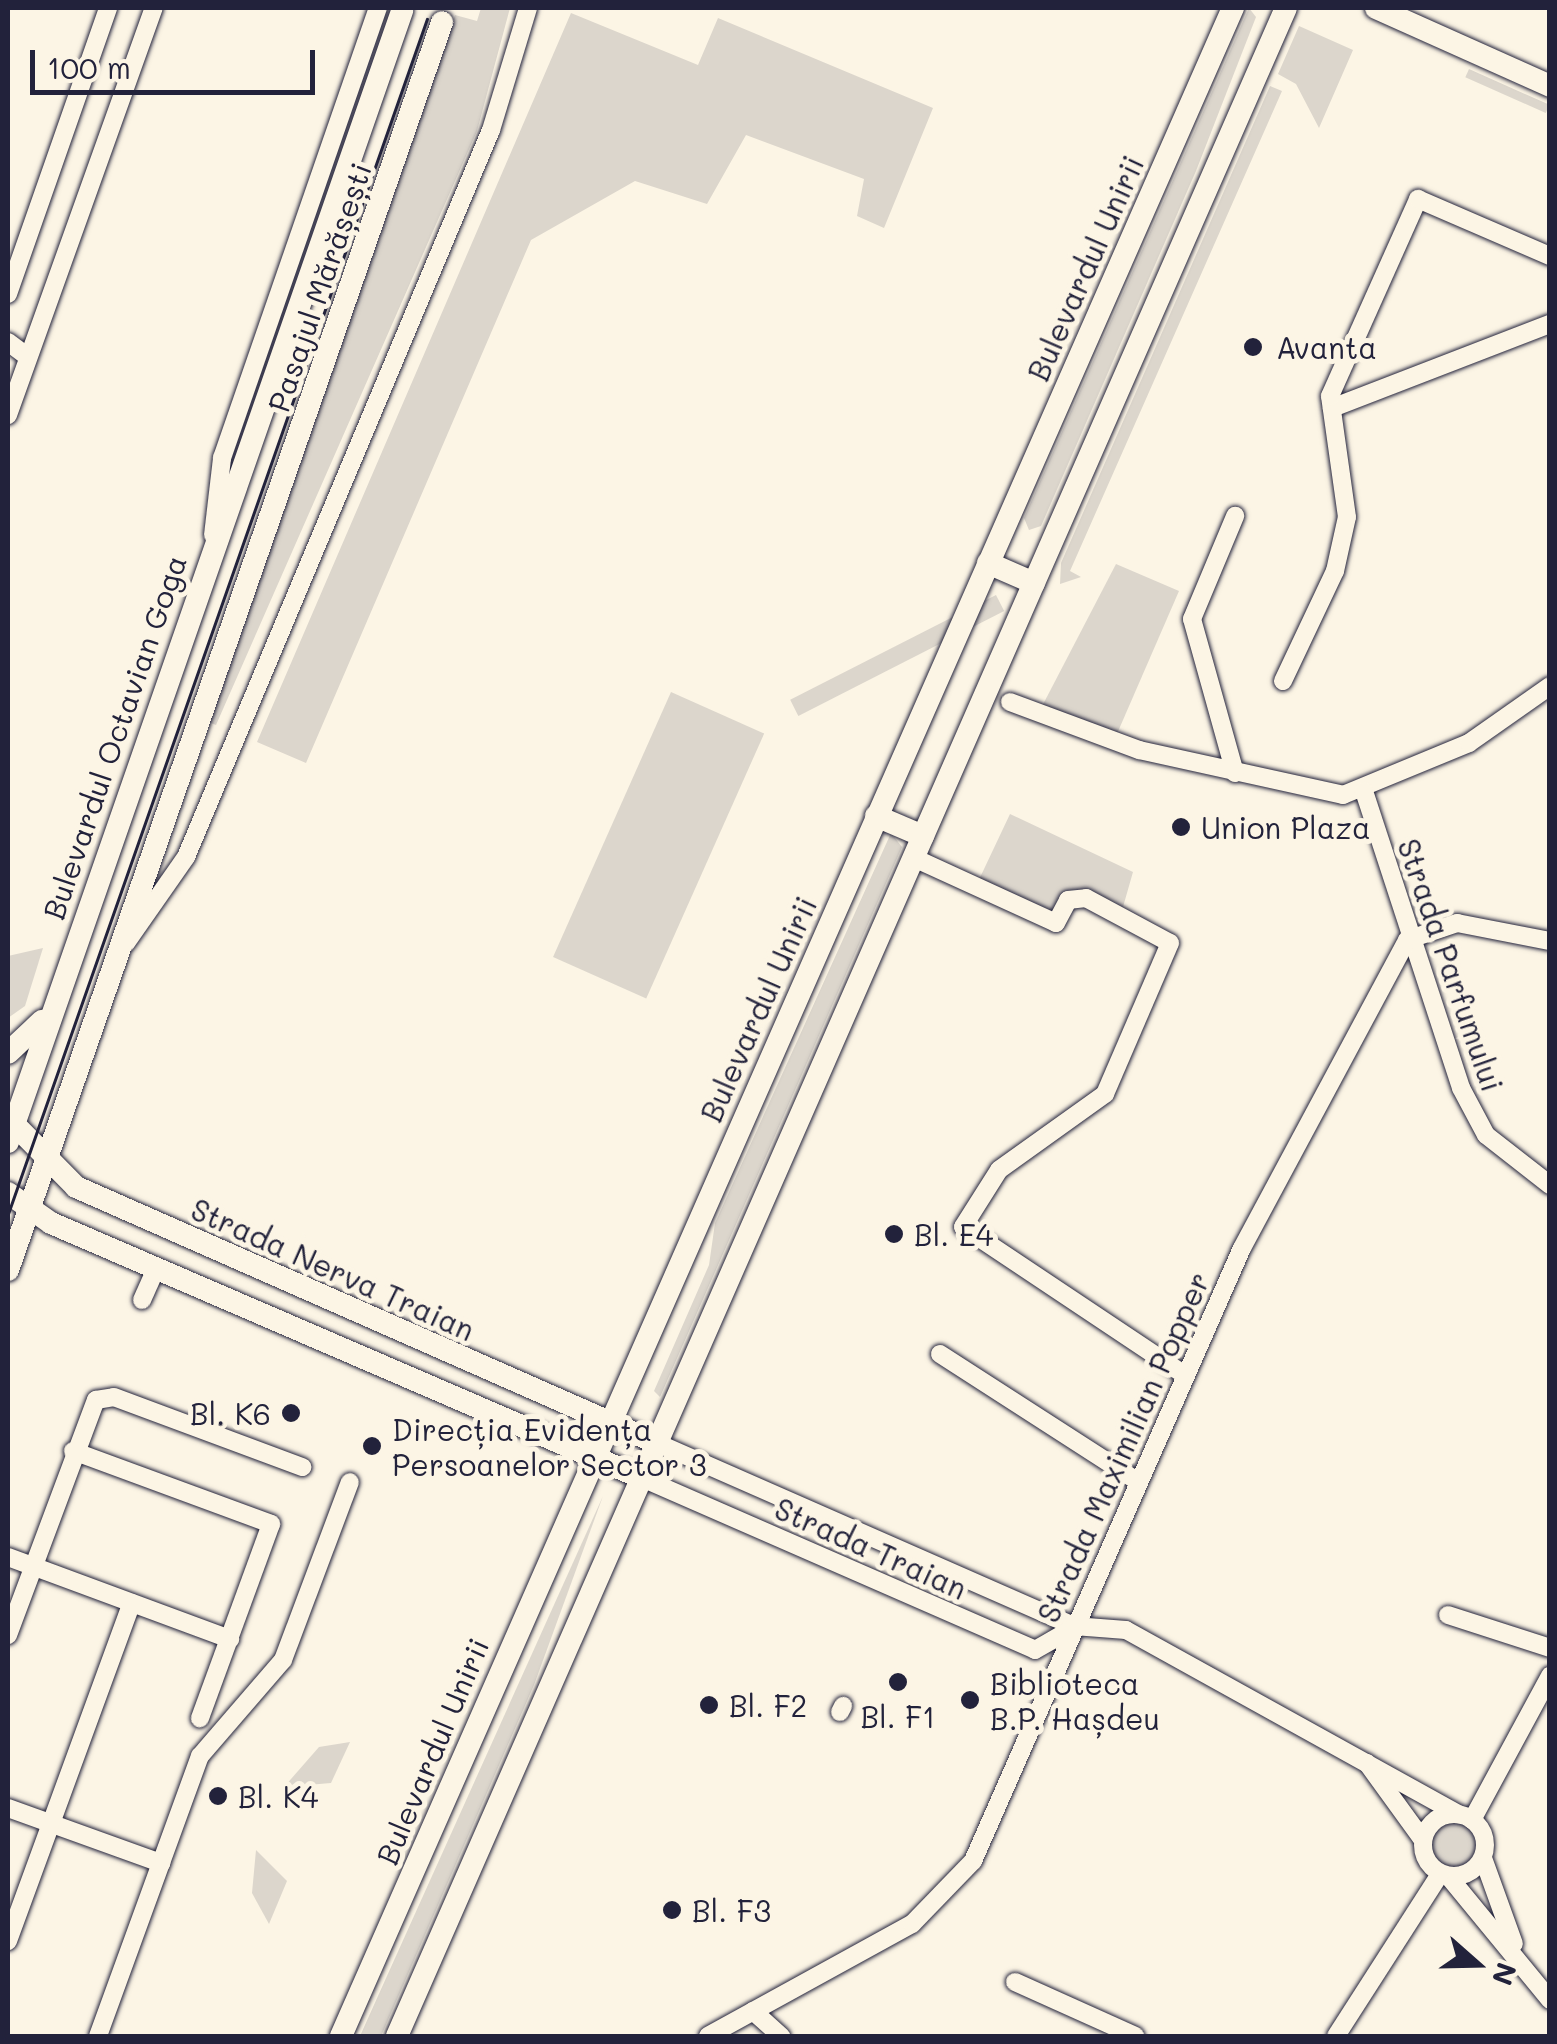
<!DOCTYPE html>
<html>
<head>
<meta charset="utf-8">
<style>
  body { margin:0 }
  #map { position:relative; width:1557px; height:2044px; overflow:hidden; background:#fcf5e5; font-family:Mali,sans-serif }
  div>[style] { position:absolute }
  .green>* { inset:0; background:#dcd6cc; transform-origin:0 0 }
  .round { border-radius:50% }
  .roads { filter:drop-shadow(0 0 2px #22223b) drop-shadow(0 0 2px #22223b) }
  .minor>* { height:18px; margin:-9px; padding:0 9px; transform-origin:9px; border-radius:9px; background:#fcf5e5 }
  .minor>.ring { margin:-9px; padding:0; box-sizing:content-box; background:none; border:18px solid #fcf5e5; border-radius:50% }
  .major>* { height:22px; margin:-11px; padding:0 11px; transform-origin:11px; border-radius:11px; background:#fcf5e5 }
  .tram>* { height:2.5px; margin:-1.25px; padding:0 1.25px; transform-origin:1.25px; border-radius:1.25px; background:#22223b }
  .dots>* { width:28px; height:28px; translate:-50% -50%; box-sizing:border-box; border:5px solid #fcf5e5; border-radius:50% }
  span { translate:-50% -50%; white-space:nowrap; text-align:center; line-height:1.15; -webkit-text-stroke:10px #fcf5e5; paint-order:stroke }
  .street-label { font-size:30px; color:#22223b }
  .poi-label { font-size:30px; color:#22223b }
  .left { translate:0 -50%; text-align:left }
  .right { translate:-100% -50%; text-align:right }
  .frame { position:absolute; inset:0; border:10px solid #22223b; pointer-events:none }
  .north { position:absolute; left:1427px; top:1914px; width:100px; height:100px; -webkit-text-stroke:8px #fcf5e5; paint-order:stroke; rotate:110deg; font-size:28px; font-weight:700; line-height:40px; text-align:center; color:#22223b }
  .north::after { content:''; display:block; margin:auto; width:35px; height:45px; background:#22223b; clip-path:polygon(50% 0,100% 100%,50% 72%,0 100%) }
  .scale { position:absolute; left:30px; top:50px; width:285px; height:45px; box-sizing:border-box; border:5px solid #22223b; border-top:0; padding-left:12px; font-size:30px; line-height:35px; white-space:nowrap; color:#22223b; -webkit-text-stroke:8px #fcf5e5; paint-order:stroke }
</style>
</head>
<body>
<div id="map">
  <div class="green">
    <div style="clip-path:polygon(481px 8px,510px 8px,477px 131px,216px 725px,208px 722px,455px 15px,477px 21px)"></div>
    <div style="clip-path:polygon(1249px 8px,1256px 17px,1196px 171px,1041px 526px,1029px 530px,1024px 518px)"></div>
    <div style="clip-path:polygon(571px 13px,698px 65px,718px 18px,933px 108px,884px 228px,857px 216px,864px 179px,746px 135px,707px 204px,635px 181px,531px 240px,306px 763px,257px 742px)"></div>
    <div style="clip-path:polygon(1299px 26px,1353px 50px,1319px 128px,1296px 84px,1278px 74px)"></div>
    <div style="left:1469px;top:69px;width:88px;height:9px;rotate:24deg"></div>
    <div style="clip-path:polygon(1270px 86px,1282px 91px,1070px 571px,1081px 577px,1060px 584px,1061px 563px)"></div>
    <div style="clip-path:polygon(1116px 564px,1179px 591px,1113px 743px,1038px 714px)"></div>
    <div style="left:996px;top:595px;width:18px;height:231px;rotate:63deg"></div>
    <div style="left:671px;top:692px;width:102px;height:290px;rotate:24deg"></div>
    <div style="clip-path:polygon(1010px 814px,1133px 872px,1121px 914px,1086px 898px,1056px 923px,976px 886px)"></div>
    <div style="clip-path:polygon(891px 833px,902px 847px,660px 1397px,654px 1391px,709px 1265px,715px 1223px)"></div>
    <div style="clip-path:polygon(43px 948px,25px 1006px,8px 1018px,8px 956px)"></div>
    <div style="clip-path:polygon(603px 1496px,534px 1685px,381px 2036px,360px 2036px)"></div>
    <div style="clip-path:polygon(350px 1742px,331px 1783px,284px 1787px,319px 1747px)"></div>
    <div class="round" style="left:1423px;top:1815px;width:62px;height:62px"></div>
    <div style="clip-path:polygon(256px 1850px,287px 1881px,269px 1924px,252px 1893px)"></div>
  </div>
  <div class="roads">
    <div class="minor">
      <div style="left:8px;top:294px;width:303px;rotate:-70.7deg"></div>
      <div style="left:8px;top:342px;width:25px;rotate:37deg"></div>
      <div style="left:1332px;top:408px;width:234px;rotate:-21.1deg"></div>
      <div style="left:8px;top:415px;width:432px;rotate:-70.3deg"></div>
      <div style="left:213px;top:535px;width:78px;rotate:-83.3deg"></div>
      <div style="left:222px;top:458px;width:476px;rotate:-70.9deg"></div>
      <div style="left:1283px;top:681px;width:122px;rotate:-64.7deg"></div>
      <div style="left:1335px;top:571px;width:55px;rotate:-77.5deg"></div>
      <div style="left:1347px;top:517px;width:122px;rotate:-98deg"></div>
      <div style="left:1330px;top:396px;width:216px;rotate:-65.9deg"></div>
      <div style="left:1418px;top:199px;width:144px;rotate:23.4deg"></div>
      <div style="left:1010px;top:702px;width:138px;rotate:20.4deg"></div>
      <div style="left:1139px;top:750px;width:209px;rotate:12.4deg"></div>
      <div style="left:1343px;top:795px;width:136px;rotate:-22.4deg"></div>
      <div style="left:1469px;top:743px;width:99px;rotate:-35.1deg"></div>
      <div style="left:1235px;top:773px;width:160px;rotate:-105.6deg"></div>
      <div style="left:1192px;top:619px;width:112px;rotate:-67.3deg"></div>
      <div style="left:1364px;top:791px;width:312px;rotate:71.9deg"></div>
      <div style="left:1461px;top:1088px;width:53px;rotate:62deg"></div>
      <div style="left:1486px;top:1135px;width:81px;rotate:38deg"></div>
      <div style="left:914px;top:858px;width:156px;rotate:24.6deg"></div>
      <div style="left:1056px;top:923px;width:26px;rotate:-62deg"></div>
      <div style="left:1068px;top:900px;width:18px;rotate:-6deg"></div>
      <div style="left:1086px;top:898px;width:95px;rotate:28.2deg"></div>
      <div style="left:1170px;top:943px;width:164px;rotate:113.3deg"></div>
      <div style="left:1105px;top:1094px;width:130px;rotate:144.4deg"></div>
      <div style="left:999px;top:1170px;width:67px;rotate:122.3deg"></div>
      <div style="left:963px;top:1227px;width:267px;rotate:33.7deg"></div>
      <div style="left:126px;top:943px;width:105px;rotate:-55.1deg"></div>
      <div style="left:186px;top:857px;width:788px;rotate:-67.24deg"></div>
      <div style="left:491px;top:130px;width:127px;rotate:-73.1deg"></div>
      <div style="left:142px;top:1300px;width:35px;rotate:-66deg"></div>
      <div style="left:940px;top:1354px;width:234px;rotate:32.8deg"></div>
      <div style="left:657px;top:1443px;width:455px;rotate:23.7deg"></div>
      <div style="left:1074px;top:1626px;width:52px;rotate:4.4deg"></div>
      <div style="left:1126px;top:1630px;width:380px;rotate:29deg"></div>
      <div style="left:73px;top:1451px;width:211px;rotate:20.2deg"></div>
      <div style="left:271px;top:1524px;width:207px;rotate:110.1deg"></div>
      <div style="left:642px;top:1478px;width:429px;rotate:23.6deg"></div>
      <div style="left:1035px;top:1650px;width:40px;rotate:-29.7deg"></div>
      <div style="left:8px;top:1557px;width:237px;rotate:20.3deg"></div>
      <div style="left:1448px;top:1615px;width:107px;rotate:17.9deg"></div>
      <div style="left:8px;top:1635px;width:251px;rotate:-69.5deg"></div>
      <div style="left:96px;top:1400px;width:18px;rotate:-9deg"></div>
      <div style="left:114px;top:1397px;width:201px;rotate:20.4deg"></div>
      <div style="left:840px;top:1712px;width:7px;rotate:-63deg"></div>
      <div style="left:1367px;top:1763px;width:95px;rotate:54deg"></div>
      <div style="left:8px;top:1808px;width:163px;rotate:19.8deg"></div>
      <div class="ring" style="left:1423px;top:1814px;width:44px;height:44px"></div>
      <div style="left:1472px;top:1820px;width:164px;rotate:-61.6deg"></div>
      <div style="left:1483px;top:1858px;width:91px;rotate:70.2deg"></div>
      <div style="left:1449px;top:1877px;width:159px;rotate:50.6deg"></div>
      <div style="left:8px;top:1941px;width:360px;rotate:-69.9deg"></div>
      <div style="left:1015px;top:1982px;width:132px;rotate:24.2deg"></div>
      <div style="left:753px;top:2011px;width:38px;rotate:42deg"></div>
      <div style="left:98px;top:2036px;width:298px;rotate:-70deg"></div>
      <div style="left:200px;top:1756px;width:127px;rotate:-49.2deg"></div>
      <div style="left:283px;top:1660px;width:190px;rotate:-69.4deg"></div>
      <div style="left:708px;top:2036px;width:233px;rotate:-28.8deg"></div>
      <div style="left:912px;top:1924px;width:88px;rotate:-45.9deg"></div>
      <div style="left:973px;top:1861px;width:669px;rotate:-66.31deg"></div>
      <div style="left:1242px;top:1248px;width:349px;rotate:-61.8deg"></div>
      <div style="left:1407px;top:940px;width:53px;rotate:-18.8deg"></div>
      <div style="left:1457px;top:923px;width:95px;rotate:11deg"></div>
      <div style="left:1336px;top:2036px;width:193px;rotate:-57.3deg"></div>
    </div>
    <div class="major">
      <div style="left:1376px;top:8px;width:191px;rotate:24.1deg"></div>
      <div style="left:988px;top:563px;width:50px;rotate:23.5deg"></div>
      <div style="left:876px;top:816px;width:51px;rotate:23.1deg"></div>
      <div style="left:8px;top:1053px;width:47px;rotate:-43.3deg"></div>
      <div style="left:8px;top:1118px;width:97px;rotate:45.4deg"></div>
      <div style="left:76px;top:1187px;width:635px;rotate:23.78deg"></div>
      <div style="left:8px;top:1142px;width:1198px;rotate:-70.79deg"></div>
      <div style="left:8px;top:1193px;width:52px;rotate:34.9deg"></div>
      <div style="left:51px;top:1223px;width:644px;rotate:23.34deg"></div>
      <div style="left:8px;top:1270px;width:1321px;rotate:-70.82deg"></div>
      <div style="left:341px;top:2036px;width:2216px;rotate:-66.26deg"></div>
      <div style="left:397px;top:2036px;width:2214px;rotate:-66.33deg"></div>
    </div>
  </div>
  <div class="tram">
    <div style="left:8px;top:1214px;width:1266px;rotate:-70.68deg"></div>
  </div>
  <div class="dots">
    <div style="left:1253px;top:347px;background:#22223b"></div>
    <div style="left:1181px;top:827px;background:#22223b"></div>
    <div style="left:894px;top:1234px;background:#22223b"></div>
    <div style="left:291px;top:1413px;background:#22223b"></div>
    <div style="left:372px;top:1446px;background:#22223b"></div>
    <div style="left:898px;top:1682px;background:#22223b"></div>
    <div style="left:970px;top:1700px;background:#22223b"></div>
    <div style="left:709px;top:1705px;background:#22223b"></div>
    <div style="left:218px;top:1796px;background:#22223b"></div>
    <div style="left:672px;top:1910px;background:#22223b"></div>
  </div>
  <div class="street-label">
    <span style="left:1085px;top:268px;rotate:-66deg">Bulevardul Unirii</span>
    <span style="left:319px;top:287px;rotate:-71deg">Pasajul Mărășești</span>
    <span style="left:114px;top:737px;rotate:-71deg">Bulevardul Octavian Goga</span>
    <span style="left:1451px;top:965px;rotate:71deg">Strada Parfumului</span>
    <span style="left:758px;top:1009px;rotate:-66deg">Bulevardul Unirii</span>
    <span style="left:333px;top:1269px;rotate:24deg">Strada Nerva Traian</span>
    <span style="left:1123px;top:1447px;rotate:-66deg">Strada Maximilian Popper</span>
    <span style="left:871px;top:1548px;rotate:24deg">Strada Traian</span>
    <span style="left:432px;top:1751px;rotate:-67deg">Bulevardul Unirii</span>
  </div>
  <div class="poi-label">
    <span class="left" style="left:1276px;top:347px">Avanta</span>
    <span class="left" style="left:1201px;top:827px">Union Plaza</span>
    <span class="left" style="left:914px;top:1234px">Bl. E4</span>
    <span class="right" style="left:271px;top:1413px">Bl. K6</span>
    <span class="left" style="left:392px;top:1446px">Direcția Evidența<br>Persoanelor Sector 3</span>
    <span class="left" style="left:990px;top:1700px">Biblioteca<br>B.P. Hașdeu</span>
    <span class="left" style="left:729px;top:1705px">Bl. F2</span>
    <span style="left:898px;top:1716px">Bl. F1</span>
    <span class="left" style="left:238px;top:1796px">Bl. K4</span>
    <span class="left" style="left:692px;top:1910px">Bl. F3</span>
  </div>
  <div class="frame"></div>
  <div class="north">N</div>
  <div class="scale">100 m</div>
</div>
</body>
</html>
